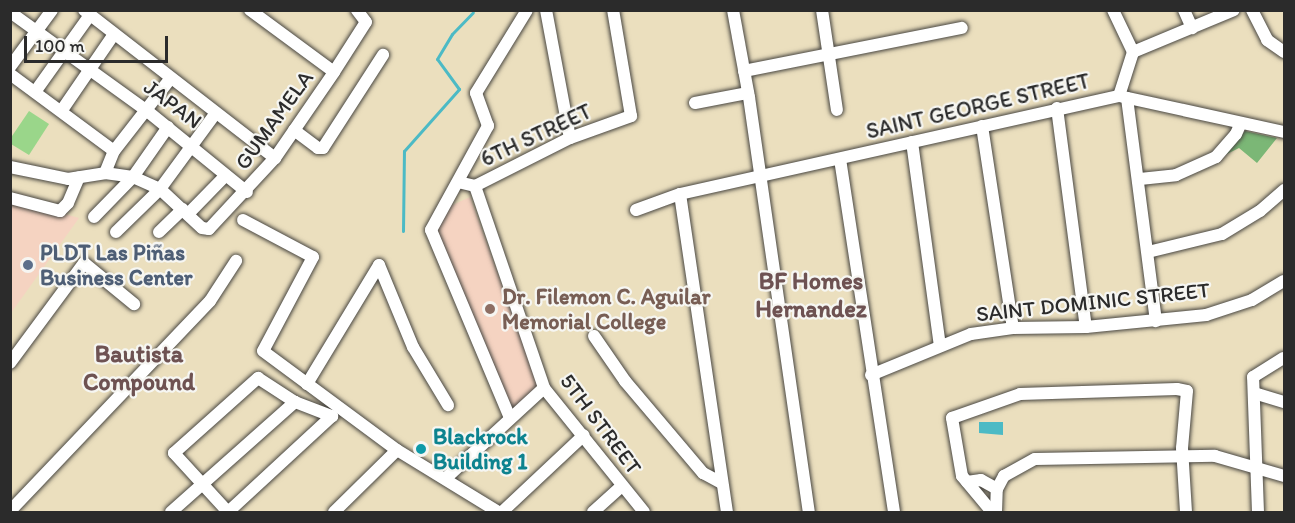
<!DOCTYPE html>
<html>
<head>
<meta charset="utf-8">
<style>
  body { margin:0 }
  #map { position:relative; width:1295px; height:523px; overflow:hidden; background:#ebdfbe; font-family:Itim,sans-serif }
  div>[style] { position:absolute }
  .built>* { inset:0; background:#f5d3c1 }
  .green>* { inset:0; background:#9ad68a }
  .forest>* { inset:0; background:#7bb776 }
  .water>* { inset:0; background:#4cbac5 }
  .stream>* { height:3px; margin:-1.5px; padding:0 1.5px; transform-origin:1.5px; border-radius:1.5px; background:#4cbac5 }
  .roads { filter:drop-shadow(0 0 2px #484641) drop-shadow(0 0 2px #484641) }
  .minor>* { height:12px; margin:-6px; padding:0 6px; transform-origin:6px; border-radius:6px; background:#fff }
  .dots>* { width:16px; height:16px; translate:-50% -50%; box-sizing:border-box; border:3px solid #f6f6f2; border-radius:50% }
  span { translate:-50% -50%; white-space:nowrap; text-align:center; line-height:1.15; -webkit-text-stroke:4.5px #f6f6f2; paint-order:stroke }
  .street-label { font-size:22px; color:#2b2b2b }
  .service-label { font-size:22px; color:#4e5e75; font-weight:700 }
  .left { translate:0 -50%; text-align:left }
  .education-label { font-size:22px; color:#785e54; font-weight:700 }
  .culture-label { font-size:22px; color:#0d838f; font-weight:700 }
  .neighbourhood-label { font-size:24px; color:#6e5252; font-weight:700 }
  .frame { position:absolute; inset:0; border:12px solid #2b2b2b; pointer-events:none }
  .scale { position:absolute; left:24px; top:36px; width:144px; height:27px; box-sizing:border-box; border:3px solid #2b2b2b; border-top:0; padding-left:8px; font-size:18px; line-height:21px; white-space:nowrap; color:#2b2b2b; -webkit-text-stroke:4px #f6f6f2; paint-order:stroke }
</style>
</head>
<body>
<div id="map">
  <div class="built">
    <div style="clip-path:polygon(470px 197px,539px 388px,512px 410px,436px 229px,444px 209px)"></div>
    <div style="clip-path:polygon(11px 199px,79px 218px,11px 313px)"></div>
  </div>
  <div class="green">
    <div style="clip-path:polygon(29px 111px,49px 124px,29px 155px,11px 144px,10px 139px)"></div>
  </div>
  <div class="forest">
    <div style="clip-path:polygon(1245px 131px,1277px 138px,1257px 163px,1239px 148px,1223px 156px)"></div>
  </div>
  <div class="water">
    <div style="clip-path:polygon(979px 422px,1003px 422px,1003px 435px,979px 433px)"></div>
  </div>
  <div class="stream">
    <div style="left:403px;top:231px;width:80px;rotate:-89.3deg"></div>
    <div style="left:404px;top:151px;width:83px;rotate:-48.4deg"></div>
    <div style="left:459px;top:89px;width:37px;rotate:-126deg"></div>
    <div style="left:437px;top:59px;width:29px;rotate:-59deg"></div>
    <div style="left:452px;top:34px;width:30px;rotate:-46deg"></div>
  </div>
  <div class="roads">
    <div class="minor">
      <div style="left:84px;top:10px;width:242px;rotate:37.8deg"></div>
      <div style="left:250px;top:10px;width:104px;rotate:36.4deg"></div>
      <div style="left:546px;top:10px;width:130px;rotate:79.4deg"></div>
      <div style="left:733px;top:10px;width:88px;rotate:79.6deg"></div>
      <div style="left:749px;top:97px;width:419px;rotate:81.8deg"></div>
      <div style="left:822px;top:10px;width:101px;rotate:81.5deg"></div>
      <div style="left:1113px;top:10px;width:47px;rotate:64.5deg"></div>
      <div style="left:1184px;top:10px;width:20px;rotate:66deg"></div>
      <div style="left:1252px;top:10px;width:34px;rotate:63deg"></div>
      <div style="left:1267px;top:40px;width:21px;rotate:35deg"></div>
      <div style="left:10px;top:12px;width:168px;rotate:35.8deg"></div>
      <div style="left:146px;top:110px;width:130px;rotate:39.1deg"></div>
      <div style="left:1133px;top:52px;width:109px;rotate:-22.6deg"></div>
      <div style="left:10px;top:67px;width:71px;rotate:-53.6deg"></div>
      <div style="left:744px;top:71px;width:222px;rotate:-11.2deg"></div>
      <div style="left:10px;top:74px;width:129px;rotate:36.5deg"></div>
      <div style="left:35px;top:92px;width:95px;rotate:-54.5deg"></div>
      <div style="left:1119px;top:96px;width:46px;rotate:-72.3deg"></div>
      <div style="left:1127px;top:98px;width:225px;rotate:82.6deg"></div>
      <div style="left:695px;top:103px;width:54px;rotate:-10.7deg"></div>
      <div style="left:1057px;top:108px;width:221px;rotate:82.5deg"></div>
      <div style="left:62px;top:110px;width:92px;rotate:-55.6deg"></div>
      <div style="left:982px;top:126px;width:204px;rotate:81.3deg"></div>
      <div style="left:294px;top:130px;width:30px;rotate:37deg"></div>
      <div style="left:318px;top:148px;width:5px"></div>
      <div style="left:323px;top:148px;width:111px;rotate:-57.2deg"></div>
      <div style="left:912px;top:142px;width:206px;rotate:82.2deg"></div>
      <div style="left:840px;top:159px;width:357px;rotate:81.3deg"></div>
      <div style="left:10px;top:167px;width:59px;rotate:11.7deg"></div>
      <div style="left:68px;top:179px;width:37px;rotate:-9deg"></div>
      <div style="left:105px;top:173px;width:28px;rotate:8deg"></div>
      <div style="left:133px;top:177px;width:30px;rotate:24deg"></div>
      <div style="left:160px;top:189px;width:57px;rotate:42.9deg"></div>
      <div style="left:202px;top:228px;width:7px;rotate:8deg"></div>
      <div style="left:209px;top:229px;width:97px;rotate:-47.1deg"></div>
      <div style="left:275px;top:158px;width:104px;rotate:-55.5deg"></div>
      <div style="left:334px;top:72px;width:59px;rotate:-57.4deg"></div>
      <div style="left:366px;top:22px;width:15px;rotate:-127deg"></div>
      <div style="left:105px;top:173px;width:24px;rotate:-68deg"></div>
      <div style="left:114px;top:151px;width:91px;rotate:-52.1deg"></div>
      <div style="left:1140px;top:179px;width:36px;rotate:-6deg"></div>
      <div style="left:1176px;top:175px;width:44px;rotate:-24.2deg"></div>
      <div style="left:1216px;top:157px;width:30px;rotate:-49deg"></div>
      <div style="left:1236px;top:134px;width:12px;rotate:-66deg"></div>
      <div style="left:458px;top:182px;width:17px;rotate:13deg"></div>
      <div style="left:475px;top:186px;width:106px;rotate:-26.8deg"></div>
      <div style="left:570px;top:138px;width:65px;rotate:-19.8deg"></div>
      <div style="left:631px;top:116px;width:108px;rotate:-99.6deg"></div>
      <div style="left:475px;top:186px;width:213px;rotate:71.1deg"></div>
      <div style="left:544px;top:388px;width:159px;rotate:51.1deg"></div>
      <div style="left:680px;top:194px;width:321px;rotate:81.6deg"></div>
      <div style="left:10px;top:198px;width:52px;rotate:14.6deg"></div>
      <div style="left:60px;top:211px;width:11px;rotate:-45deg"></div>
      <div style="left:68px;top:203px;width:28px;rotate:-67deg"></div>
      <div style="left:636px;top:210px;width:47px;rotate:-20deg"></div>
      <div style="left:680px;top:194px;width:450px;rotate:-12.6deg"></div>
      <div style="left:1119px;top:96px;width:169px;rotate:12.3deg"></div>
      <div style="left:188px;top:214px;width:54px;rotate:-45.7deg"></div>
      <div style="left:94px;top:217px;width:56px;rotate:-45.7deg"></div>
      <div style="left:133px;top:177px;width:61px;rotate:-55deg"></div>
      <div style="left:243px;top:220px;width:79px;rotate:27.9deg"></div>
      <div style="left:313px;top:257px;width:106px;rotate:118deg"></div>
      <div style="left:263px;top:351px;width:167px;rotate:36.5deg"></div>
      <div style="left:397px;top:450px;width:119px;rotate:31.5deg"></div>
      <div style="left:116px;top:232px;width:62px;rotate:-44.3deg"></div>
      <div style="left:160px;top:189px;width:93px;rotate:-53.7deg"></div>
      <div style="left:159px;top:232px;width:33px;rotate:-44deg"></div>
      <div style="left:1148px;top:252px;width:76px;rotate:-13.7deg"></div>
      <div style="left:1222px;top:234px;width:44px;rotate:-31.2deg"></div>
      <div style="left:1260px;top:211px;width:32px;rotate:-41deg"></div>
      <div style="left:594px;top:336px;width:55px;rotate:55.4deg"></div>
      <div style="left:625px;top:381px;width:121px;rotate:49.7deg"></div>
      <div style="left:703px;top:473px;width:21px;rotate:28deg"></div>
      <div style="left:10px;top:363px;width:124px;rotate:-53.5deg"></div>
      <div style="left:84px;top:263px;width:65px;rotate:39.4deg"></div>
      <div style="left:871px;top:375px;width:108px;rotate:-22.3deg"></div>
      <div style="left:971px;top:334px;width:42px;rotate:-8.1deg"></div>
      <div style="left:1013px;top:328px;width:73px;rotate:-0.8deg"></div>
      <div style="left:1086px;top:327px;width:121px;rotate:-5.7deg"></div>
      <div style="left:1206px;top:315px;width:48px;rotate:-18.1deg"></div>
      <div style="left:1252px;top:300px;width:37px;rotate:-31deg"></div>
      <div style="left:258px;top:378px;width:44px;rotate:33deg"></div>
      <div style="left:295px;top:402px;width:40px;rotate:21deg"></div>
      <div style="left:332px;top:416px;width:142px;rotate:137.3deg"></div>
      <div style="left:228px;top:512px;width:80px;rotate:-132.5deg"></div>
      <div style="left:174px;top:453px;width:113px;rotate:-41.8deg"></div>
      <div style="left:307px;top:384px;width:139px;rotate:-58.8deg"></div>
      <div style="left:379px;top:265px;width:89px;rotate:67.5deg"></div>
      <div style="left:413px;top:347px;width:68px;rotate:58.9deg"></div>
      <div style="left:1254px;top:393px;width:31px;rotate:17deg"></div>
      <div style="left:510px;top:418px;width:204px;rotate:-112.8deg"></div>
      <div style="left:431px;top:230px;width:119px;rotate:-61.3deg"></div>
      <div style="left:488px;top:126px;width:35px;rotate:-110deg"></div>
      <div style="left:476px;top:93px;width:97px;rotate:-58.4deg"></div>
      <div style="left:446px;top:478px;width:133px;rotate:-42.6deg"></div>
      <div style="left:967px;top:482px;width:14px;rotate:-8deg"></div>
      <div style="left:981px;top:480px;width:18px;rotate:29deg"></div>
      <div style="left:10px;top:511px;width:290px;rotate:-46.4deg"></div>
      <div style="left:210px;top:301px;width:48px;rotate:-57deg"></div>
      <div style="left:171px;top:512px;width:166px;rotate:-41.6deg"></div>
      <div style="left:334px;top:512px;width:88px;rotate:-44.5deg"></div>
      <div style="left:502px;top:512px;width:112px;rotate:-43.2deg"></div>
      <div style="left:593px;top:512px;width:38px;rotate:-42deg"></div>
      <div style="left:992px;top:512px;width:47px;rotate:-129.8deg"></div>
      <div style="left:962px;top:476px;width:59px;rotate:-99.8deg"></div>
      <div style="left:952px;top:418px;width:72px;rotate:-19.4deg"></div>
      <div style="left:1020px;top:394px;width:157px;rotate:-1.8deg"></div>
      <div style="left:1177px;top:389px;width:10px;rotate:11deg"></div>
      <div style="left:1187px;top:391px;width:57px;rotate:95deg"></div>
      <div style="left:1182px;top:448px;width:64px;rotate:86.4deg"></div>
      <div style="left:996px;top:512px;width:23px;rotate:-88deg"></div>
      <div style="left:997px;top:489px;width:15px;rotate:-62deg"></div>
      <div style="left:1004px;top:476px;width:35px;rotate:-29deg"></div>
      <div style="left:1035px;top:459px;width:180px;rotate:-1deg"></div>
      <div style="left:1215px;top:456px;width:72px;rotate:16.2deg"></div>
      <div style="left:1258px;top:512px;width:135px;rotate:-92.1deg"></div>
      <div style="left:1253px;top:377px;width:36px;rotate:-32deg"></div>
    </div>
  </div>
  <div class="dots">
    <div style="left:28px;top:265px;background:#5c6f8a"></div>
    <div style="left:490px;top:309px;background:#8d6e63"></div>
    <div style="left:421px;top:449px;background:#0f9aa8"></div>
  </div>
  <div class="street-label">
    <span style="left:173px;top:104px;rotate:37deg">JAPAN</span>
    <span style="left:978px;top:106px;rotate:-13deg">SAINT GEORGE STREET</span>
    <span style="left:274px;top:120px;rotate:-54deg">GUMAMELA</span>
    <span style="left:536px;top:135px;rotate:-25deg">6TH STREET</span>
    <span style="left:1093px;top:302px;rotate:-6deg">SAINT DOMINIC STREET</span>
    <span style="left:601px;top:424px;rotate:53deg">5TH STREET</span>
  </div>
  <div class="service-label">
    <span class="left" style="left:40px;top:265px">PLDT Las Piñas<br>Business Center</span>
  </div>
  <div class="education-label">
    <span class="left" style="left:502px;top:309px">Dr. Filemon C. Aguilar<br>Memorial College</span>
  </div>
  <div class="culture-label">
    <span class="left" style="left:433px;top:449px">Blackrock<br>Building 1</span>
  </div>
  <div class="neighbourhood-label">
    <span style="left:811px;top:295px">BF Homes<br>Hernandez</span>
    <span style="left:139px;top:368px">Bautista<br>Compound</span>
  </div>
  <div class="frame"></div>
  <div class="scale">100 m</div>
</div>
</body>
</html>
